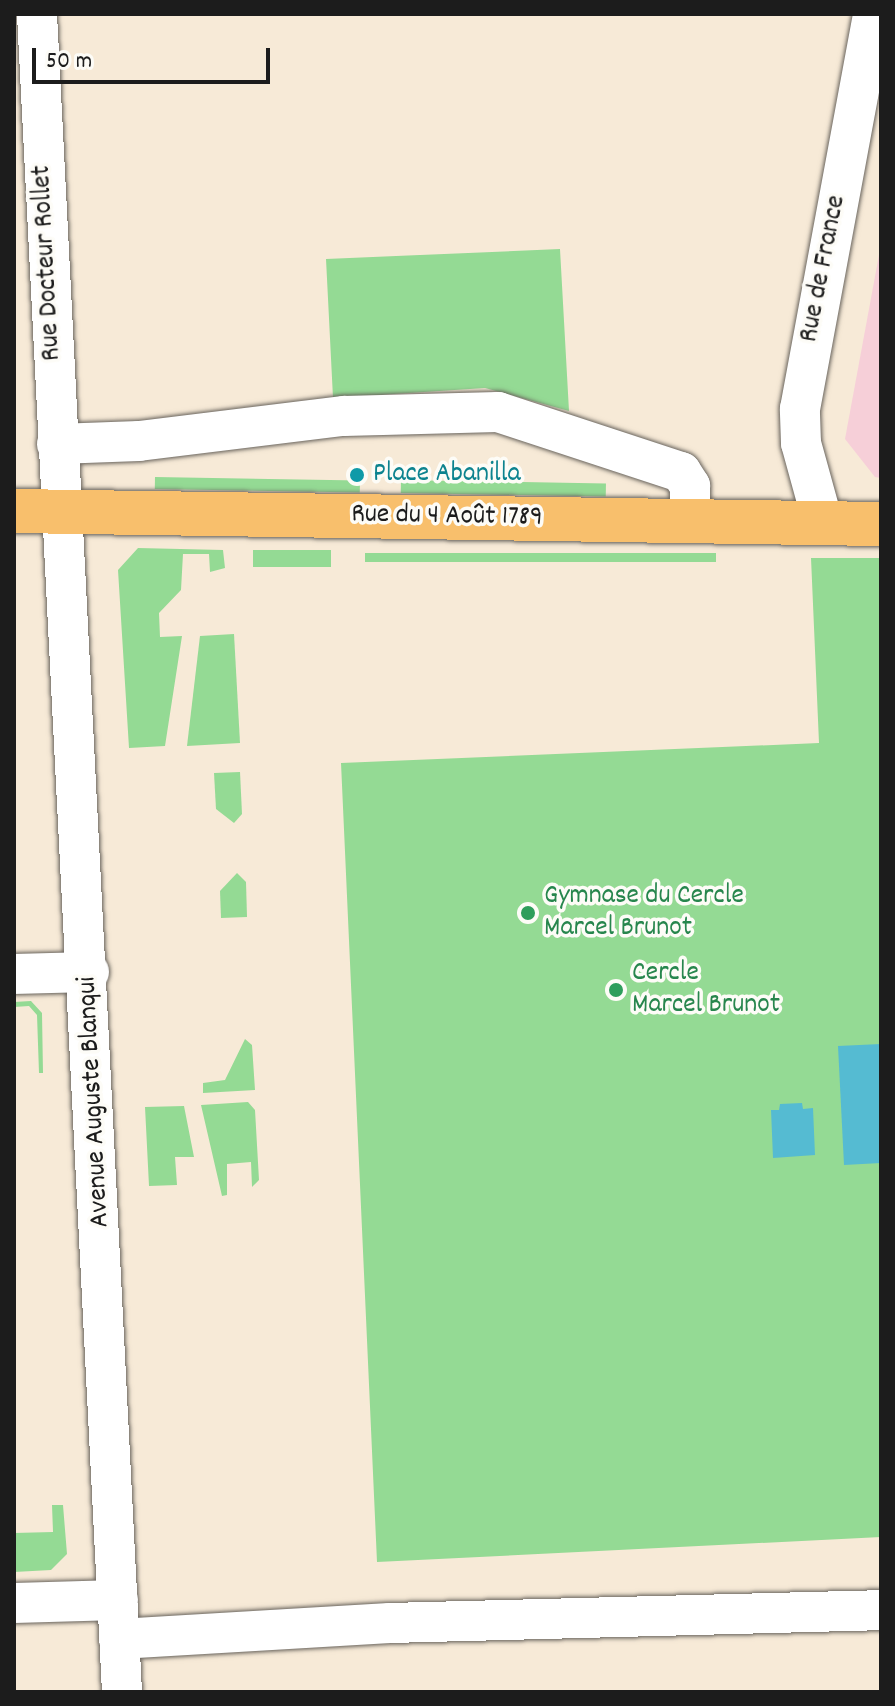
<!DOCTYPE html>
<html>
<head>
<meta charset="utf-8">
<style>
  body { margin:0 }
  #map { position:relative; width:895px; height:1706px; overflow:hidden; background:#f7ead7; font-family:Dekko,sans-serif }
  div>[style] { position:absolute }
  .built>* { inset:0; background:#f6cfd8 }
  .green>* { inset:0; background:#94da94; transform-origin:0 0 }
  .water>* { inset:0; background:#55bbd2 }
  .roads { filter:drop-shadow(0 0 2px #69645d) drop-shadow(0 0 2px #69645d) }
  .minor>* { height:40px; margin:-20px; padding:0 20px; transform-origin:20px; border-radius:20px; background:#fff }
  .major>* { height:44px; margin:-22px; padding:0 22px; transform-origin:22px; border-radius:22px; background:#f8bf6c }
  .dots>* { width:22px; height:22px; translate:-50% -50%; box-sizing:border-box; border:4px solid #fdfcf7; border-radius:50% }
  span { translate:-50% -50%; white-space:nowrap; text-align:center; line-height:1.15; -webkit-text-stroke:7px #fdfcf7; paint-order:stroke }
  .street-label { font-size:28px; color:#1c1c1c }
  .culture-label { font-size:28px; color:#0d838f }
  .left { translate:0 -50%; text-align:left }
  .leisure-label { font-size:28px; color:#27864d }
  .frame { position:absolute; inset:0; border:16px solid #1c1c1c; pointer-events:none }
  .scale { position:absolute; left:32px; top:48px; width:238px; height:36px; box-sizing:border-box; border:4px solid #1c1c1c; border-top:0; padding-left:10px; font-size:24px; line-height:28px; white-space:nowrap; color:#1c1c1c; -webkit-text-stroke:6px #fdfcf7; paint-order:stroke }
</style>
</head>
<body>
<div id="map">
  <div class="built">
    <div style="clip-path:polygon(881px 244px,881px 478px,875px 477px,845px 439px)"></div>
  </div>
  <div class="green">
    <div style="clip-path:polygon(560px 249px,569px 411px,485px 388px,333px 398px,326px 259px)"></div>
    <div style="left:155px;top:477px;width:205px;height:12px;rotate:1deg"></div>
    <div style="left:401px;top:480px;width:205px;height:13px;rotate:1deg"></div>
    <div style="clip-path:polygon(138px 548px,223px 550px,225px 568px,210px 572px,209px 554px,183px 554px,181px 590px,159px 613px,160px 637px,182px 636px,165px 746px,129px 748px,118px 570px)"></div>
    <div style="left:253px;top:550px;width:78px;height:17px"></div>
    <div style="left:365px;top:553px;width:351px;height:9px"></div>
    <div style="clip-path:polygon(811px 558px,881px 558px,881px 1537px,377px 1562px,341px 763px,819px 743px)"></div>
    <div style="clip-path:polygon(234px 634px,240px 743px,187px 746px,200px 636px)"></div>
    <div style="clip-path:polygon(240px 772px,242px 814px,234px 823px,216px 809px,214px 773px)"></div>
    <div style="clip-path:polygon(237px 873px,246px 882px,247px 917px,221px 918px,220px 891px)"></div>
    <div style="clip-path:polygon(31px 1001px,42px 1013px,43px 1073px,39px 1073px,37px 1015px,29px 1006px,14px 1007px,14px 1002px)"></div>
    <div style="clip-path:polygon(245px 1039px,252px 1045px,255px 1090px,203px 1093px,203px 1083px,225px 1080px)"></div>
    <div style="clip-path:polygon(248px 1102px,255px 1110px,259px 1180px,252px 1187px,251px 1162px,227px 1164px,227px 1195px,222px 1196px,201px 1105px)"></div>
    <div style="clip-path:polygon(184px 1106px,194px 1157px,175px 1157px,177px 1185px,149px 1186px,145px 1107px)"></div>
    <div style="clip-path:polygon(52px 1505px,63px 1505px,67px 1554px,51px 1570px,14px 1572px,14px 1533px,53px 1532px)"></div>
  </div>
  <div class="water">
    <div style="clip-path:polygon(881px 1044px,881px 1163px,844px 1165px,838px 1046px)"></div>
    <div style="clip-path:polygon(802px 1103px,803px 1109px,813px 1108px,815px 1155px,773px 1158px,771px 1110px,779px 1110px,780px 1104px)"></div>
  </div>
  <div class="roads">
    <div class="minor">
      <div style="left:37px;top:14px;width:1680px;rotate:87.1deg"></div>
      <div style="left:57px;top:444px;width:82px;rotate:-2.1deg"></div>
      <div style="left:139px;top:441px;width:207px;rotate:-7deg"></div>
      <div style="left:344px;top:416px;width:154px;rotate:-1.5deg"></div>
      <div style="left:498px;top:412px;width:193px;rotate:18.2deg"></div>
      <div style="left:681px;top:472px;width:17px;rotate:57deg"></div>
      <div style="left:690px;top:486px;width:36px;rotate:90deg"></div>
      <div style="left:823px;top:523px;width:83px;rotate:-105.4deg"></div>
      <div style="left:801px;top:443px;width:34px;rotate:-92deg"></div>
      <div style="left:800px;top:409px;width:402px;rotate:-79.5deg"></div>
      <div style="left:14px;top:974px;width:75px;rotate:-1.5deg"></div>
      <div style="left:14px;top:1603px;width:104px;rotate:-1.7deg"></div>
      <div style="left:119px;top:1639px;width:271px;rotate:-3.4deg"></div>
      <div style="left:390px;top:1623px;width:491px;rotate:-1.5deg"></div>
    </div>
    <div class="major">
      <div style="left:14px;top:511px;width:867px;rotate:0.86deg"></div>
    </div>
  </div>
  <div class="dots">
    <div style="left:357px;top:475px;background:#0f9aa8"></div>
    <div style="left:528px;top:913px;background:#2e9e5b"></div>
    <div style="left:616px;top:990px;background:#2e9e5b"></div>
  </div>
  <div class="street-label">
    <span style="left:48px;top:263px;rotate:-93deg">Rue Docteur Rollet</span>
    <span style="left:824px;top:269px;rotate:-79deg">Rue de France</span>
    <span style="left:447px;top:517px;rotate:1deg">Rue du 4 Août 1789</span>
    <span style="left:95px;top:1102px;rotate:-93deg">Avenue Auguste Blanqui</span>
  </div>
  <div class="culture-label">
    <span class="left" style="left:373px;top:475px">Place Abanilla</span>
  </div>
  <div class="leisure-label">
    <span class="left" style="left:544px;top:913px">Gymnase du Cercle<br>Marcel Brunot</span>
    <span class="left" style="left:632px;top:990px">Cercle<br>Marcel Brunot</span>
  </div>
  <div class="frame"></div>
  <div class="scale">50 m</div>
</div>
</body>
</html>
